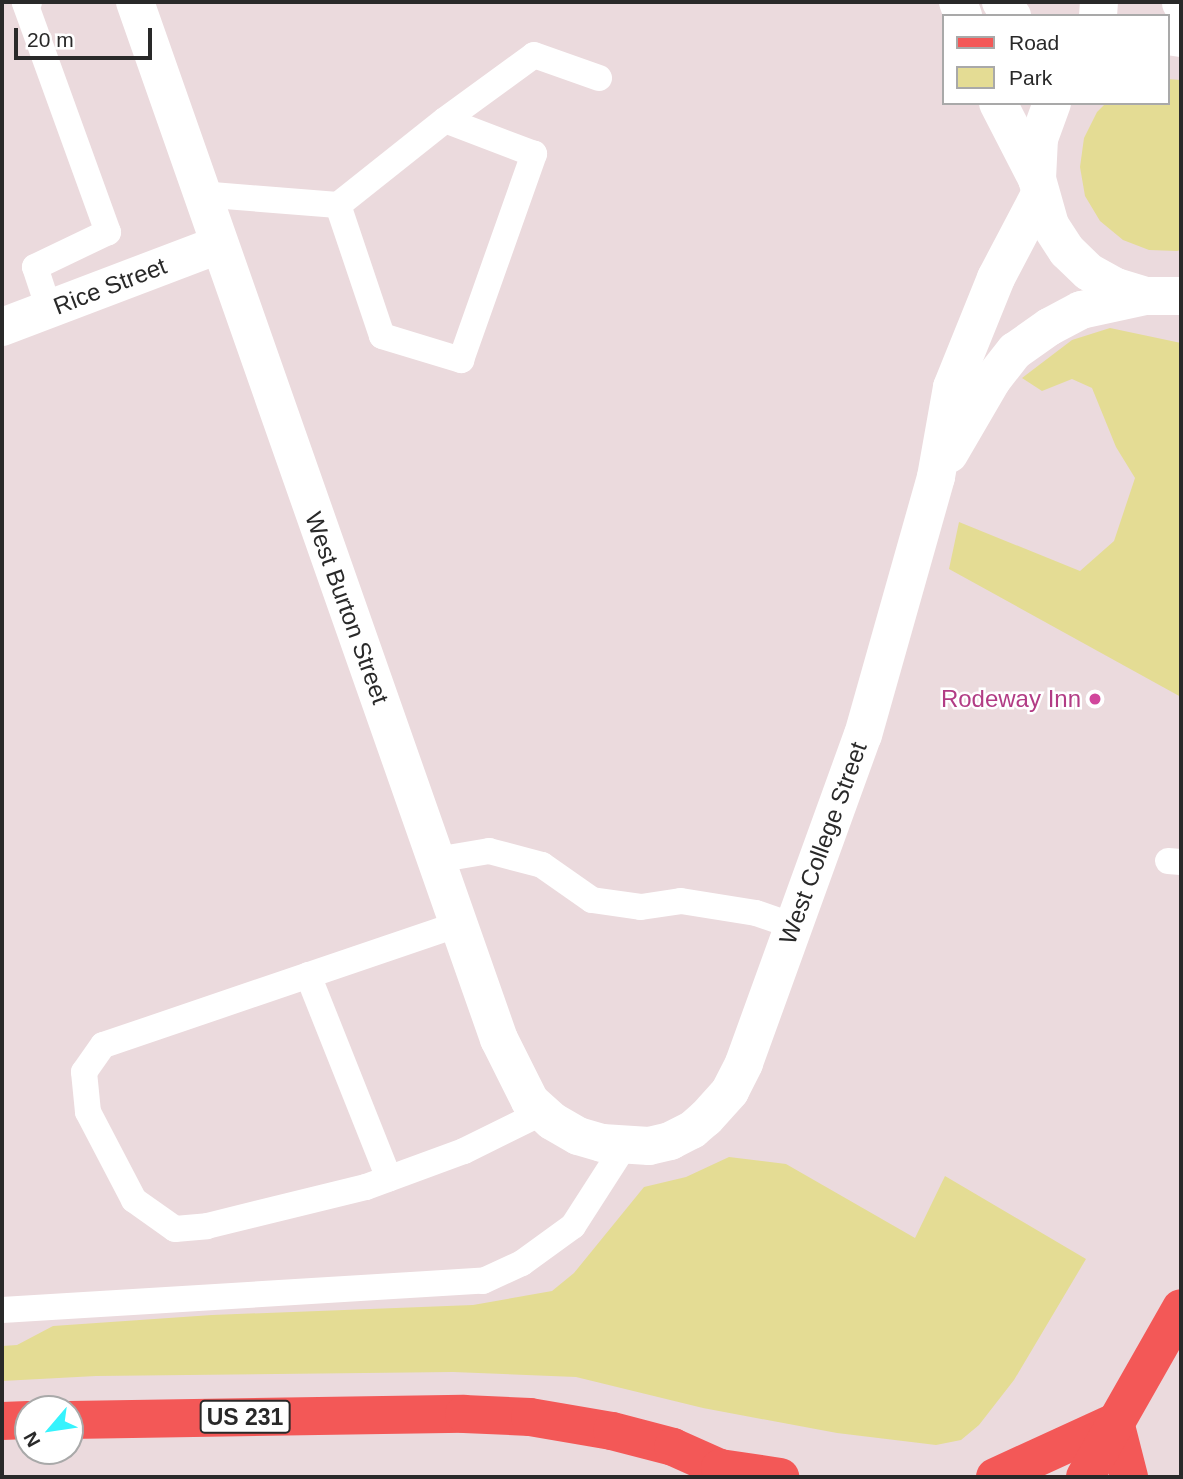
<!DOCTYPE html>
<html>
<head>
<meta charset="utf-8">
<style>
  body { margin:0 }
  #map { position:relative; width:1183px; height:1479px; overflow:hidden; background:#ebdadd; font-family:Arial,sans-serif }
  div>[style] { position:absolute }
  .green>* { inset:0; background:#e4dc94 }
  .service>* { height:26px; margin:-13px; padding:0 13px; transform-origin:13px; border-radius:13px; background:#fff }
  .minor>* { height:38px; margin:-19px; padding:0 19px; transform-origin:19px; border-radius:19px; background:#fff }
  .primary>* { height:38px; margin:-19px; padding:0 19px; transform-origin:19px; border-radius:19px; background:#f35857 }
  .dots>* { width:19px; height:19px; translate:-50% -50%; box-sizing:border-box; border:4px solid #fff; border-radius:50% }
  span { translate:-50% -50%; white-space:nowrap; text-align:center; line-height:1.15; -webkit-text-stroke:5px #fff; paint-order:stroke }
  .shield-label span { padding:2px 5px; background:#fff; border:2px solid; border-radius:5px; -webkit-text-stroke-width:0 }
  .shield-label { font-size:23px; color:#292929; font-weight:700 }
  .street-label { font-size:24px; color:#292929 }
  .hotel-label { font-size:24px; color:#b23c85 }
  .right { translate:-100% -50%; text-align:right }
  .frame { position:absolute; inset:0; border:4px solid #292929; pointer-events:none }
  .legend { position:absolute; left:942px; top:14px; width:228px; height:91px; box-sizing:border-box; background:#fff; border:2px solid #a9a9a9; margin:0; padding:9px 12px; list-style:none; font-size:21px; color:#292929 }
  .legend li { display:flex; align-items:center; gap:14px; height:35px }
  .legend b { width:35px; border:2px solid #a9a9a9 }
  .north { position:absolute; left:14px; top:1395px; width:70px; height:70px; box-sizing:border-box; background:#fff; border:2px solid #a9a9a9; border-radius:50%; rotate:241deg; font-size:19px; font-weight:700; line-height:28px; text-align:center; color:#292929 }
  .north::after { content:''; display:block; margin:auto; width:24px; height:32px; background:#35f3fd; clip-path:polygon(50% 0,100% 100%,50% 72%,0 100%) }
  .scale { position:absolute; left:14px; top:28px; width:138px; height:32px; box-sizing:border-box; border:4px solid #292929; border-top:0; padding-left:9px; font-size:21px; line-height:24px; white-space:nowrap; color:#292929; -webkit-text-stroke:5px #fff; paint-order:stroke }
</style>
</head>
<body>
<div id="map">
  <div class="green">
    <div style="clip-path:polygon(1167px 79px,1181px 80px,1181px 250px,1177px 251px,1149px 250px,1123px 240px,1100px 221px,1085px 196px,1080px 167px,1084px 138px,1097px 112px,1106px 103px,1167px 103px)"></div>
    <div style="clip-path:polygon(1110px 328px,1181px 343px,1181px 697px,949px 569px,959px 522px,1080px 571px,1114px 541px,1135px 478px,1116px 447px,1092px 388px,1072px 379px,1042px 391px,1022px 378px,1072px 340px)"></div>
    <div style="clip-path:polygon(729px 1157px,786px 1164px,915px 1238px,945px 1176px,1086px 1259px,1014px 1380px,979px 1425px,961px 1440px,936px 1445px,837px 1433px,703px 1408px,576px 1377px,453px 1372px,96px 1376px,2px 1381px,2px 1346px,17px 1345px,53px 1326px,212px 1315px,473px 1305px,552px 1291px,574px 1273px,644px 1187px,686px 1177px)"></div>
  </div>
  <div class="service">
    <div style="left:29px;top:2px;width:4px;rotate:166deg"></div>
    <div style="left:25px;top:3px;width:244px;rotate:70.1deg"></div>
    <div style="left:108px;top:232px;width:81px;rotate:154.4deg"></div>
    <div style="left:35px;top:267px;width:44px;rotate:71.6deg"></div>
    <div style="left:445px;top:120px;width:110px;rotate:-36.1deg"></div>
    <div style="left:534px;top:55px;width:69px;rotate:19.5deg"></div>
    <div style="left:200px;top:194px;width:138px;rotate:4.6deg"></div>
    <div style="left:338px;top:205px;width:138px;rotate:71.4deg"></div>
    <div style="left:382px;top:336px;width:83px;rotate:16.9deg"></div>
    <div style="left:461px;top:360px;width:219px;rotate:-70.5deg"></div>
    <div style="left:534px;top:154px;width:95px;rotate:-159.1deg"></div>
    <div style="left:445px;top:120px;width:137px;rotate:141.5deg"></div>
    <div style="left:436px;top:860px;width:54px;rotate:-9.6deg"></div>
    <div style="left:489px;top:851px;width:55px;rotate:14.8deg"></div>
    <div style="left:542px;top:865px;width:61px;rotate:35deg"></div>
    <div style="left:592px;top:900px;width:49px;rotate:8.1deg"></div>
    <div style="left:641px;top:907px;width:40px;rotate:-8.5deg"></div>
    <div style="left:681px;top:901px;width:76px;rotate:9.1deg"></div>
    <div style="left:756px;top:913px;width:39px;rotate:19deg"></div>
    <div style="left:1168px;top:861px;width:13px;rotate:4deg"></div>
    <div style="left:459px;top:924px;width:376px;rotate:161.2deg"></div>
    <div style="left:103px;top:1045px;width:33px;rotate:125deg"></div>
    <div style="left:84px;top:1072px;width:40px;rotate:84.3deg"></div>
    <div style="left:88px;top:1112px;width:99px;rotate:62.4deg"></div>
    <div style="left:134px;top:1200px;width:50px;rotate:35.3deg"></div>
    <div style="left:175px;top:1229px;width:32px;rotate:-5deg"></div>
    <div style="left:207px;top:1226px;width:164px;rotate:-13.8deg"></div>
    <div style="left:366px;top:1187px;width:104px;rotate:-20.2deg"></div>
    <div style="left:464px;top:1151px;width:88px;rotate:-26.3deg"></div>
    <div style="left:308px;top:975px;width:219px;rotate:68.3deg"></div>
    <div style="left:2px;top:1310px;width:482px;rotate:-3.5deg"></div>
    <div style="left:483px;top:1281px;width:43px;rotate:-24.8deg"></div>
    <div style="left:522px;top:1263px;width:63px;rotate:-36deg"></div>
    <div style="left:573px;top:1226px;width:96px;rotate:-57.3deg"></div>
  </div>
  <div class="minor">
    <div style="left:135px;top:2px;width:1099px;rotate:70.66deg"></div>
    <div style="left:499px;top:1039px;width:69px;rotate:63.4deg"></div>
    <div style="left:530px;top:1101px;width:30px;rotate:42deg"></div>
    <div style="left:552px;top:1121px;width:30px;rotate:30deg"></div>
    <div style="left:578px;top:1136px;width:25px;rotate:16deg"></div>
    <div style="left:602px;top:1143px;width:47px;rotate:3.7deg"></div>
    <div style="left:649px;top:1146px;width:22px;rotate:-13deg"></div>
    <div style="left:670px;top:1141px;width:25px;rotate:-27deg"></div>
    <div style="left:692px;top:1130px;width:18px;rotate:-41deg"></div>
    <div style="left:706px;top:1118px;width:36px;rotate:-48deg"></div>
    <div style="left:730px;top:1091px;width:31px;rotate:-63deg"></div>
    <div style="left:744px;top:1063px;width:349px;rotate:-70.1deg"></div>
    <div style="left:863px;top:735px;width:268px;rotate:-74.2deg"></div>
    <div style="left:936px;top:477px;width:91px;rotate:-79.9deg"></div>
    <div style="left:952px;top:387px;width:118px;rotate:-68deg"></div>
    <div style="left:996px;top:278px;width:93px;rotate:-62.3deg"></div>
    <div style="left:958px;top:2px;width:15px;rotate:70deg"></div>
    <div style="left:1001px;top:2px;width:18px;rotate:52deg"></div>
    <div style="left:1181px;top:2px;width:1px;rotate:90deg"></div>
    <div style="left:1098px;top:16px;width:14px;rotate:-86deg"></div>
    <div style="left:1167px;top:36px;width:14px;rotate:8deg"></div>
    <div style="left:998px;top:103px;width:85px;rotate:62.8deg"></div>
    <div style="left:1052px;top:103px;width:37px;rotate:110deg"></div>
    <div style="left:1039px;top:138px;width:41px;rotate:92.8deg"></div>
    <div style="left:1037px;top:179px;width:48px;rotate:74.2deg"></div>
    <div style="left:1050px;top:225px;width:31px;rotate:57deg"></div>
    <div style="left:1067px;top:251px;width:30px;rotate:44deg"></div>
    <div style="left:1089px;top:272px;width:31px;rotate:29deg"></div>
    <div style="left:1116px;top:287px;width:30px;rotate:17deg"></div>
    <div style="left:1145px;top:296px;width:36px"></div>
    <div style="left:2px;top:327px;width:231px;rotate:-20.8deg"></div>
    <div style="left:949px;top:454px;width:86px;rotate:-59.8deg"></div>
    <div style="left:992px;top:380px;width:37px;rotate:-52deg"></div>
    <div style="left:1015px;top:351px;width:42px;rotate:-35.2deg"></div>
    <div style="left:1049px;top:327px;width:36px;rotate:-28deg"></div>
    <div style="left:1081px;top:310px;width:66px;rotate:-12.3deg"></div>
  </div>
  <div class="primary">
    <div style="left:70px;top:1420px;width:394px;rotate:-0.9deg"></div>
    <div style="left:464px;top:1414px;width:66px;rotate:2.6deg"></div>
    <div style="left:530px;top:1417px;width:83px;rotate:9.7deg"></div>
    <div style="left:612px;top:1431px;width:63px;rotate:14.7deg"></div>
    <div style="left:673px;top:1447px;width:51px;rotate:24.1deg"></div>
    <div style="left:720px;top:1468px;width:15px;rotate:37deg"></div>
    <div style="left:2px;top:1421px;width:26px;rotate:-2deg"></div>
    <div style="left:1115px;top:1422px;width:57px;rotate:75.7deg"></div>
    <div style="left:720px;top:1468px;width:61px;rotate:8.5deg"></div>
    <div style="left:995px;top:1477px;width:132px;rotate:-24.6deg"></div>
    <div style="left:1085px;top:1477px;width:194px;rotate:-60.4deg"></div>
  </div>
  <div class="dots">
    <div style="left:1095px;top:699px;background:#d1479c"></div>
  </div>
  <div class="shield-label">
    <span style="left:245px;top:1417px">US 231</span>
  </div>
  <div class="street-label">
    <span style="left:110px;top:286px;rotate:-21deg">Rice Street</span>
    <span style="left:347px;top:608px;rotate:70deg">West Burton Street</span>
    <span style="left:823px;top:843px;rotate:-70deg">West College Street</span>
  </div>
  <div class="hotel-label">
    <span class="right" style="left:1081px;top:699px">Rodeway Inn</span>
  </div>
  <div class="frame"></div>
  <ul class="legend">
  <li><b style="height:9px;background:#f35857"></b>Road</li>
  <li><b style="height:19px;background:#e4dc94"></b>Park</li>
  </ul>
  <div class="north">N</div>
  <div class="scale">20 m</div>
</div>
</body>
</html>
